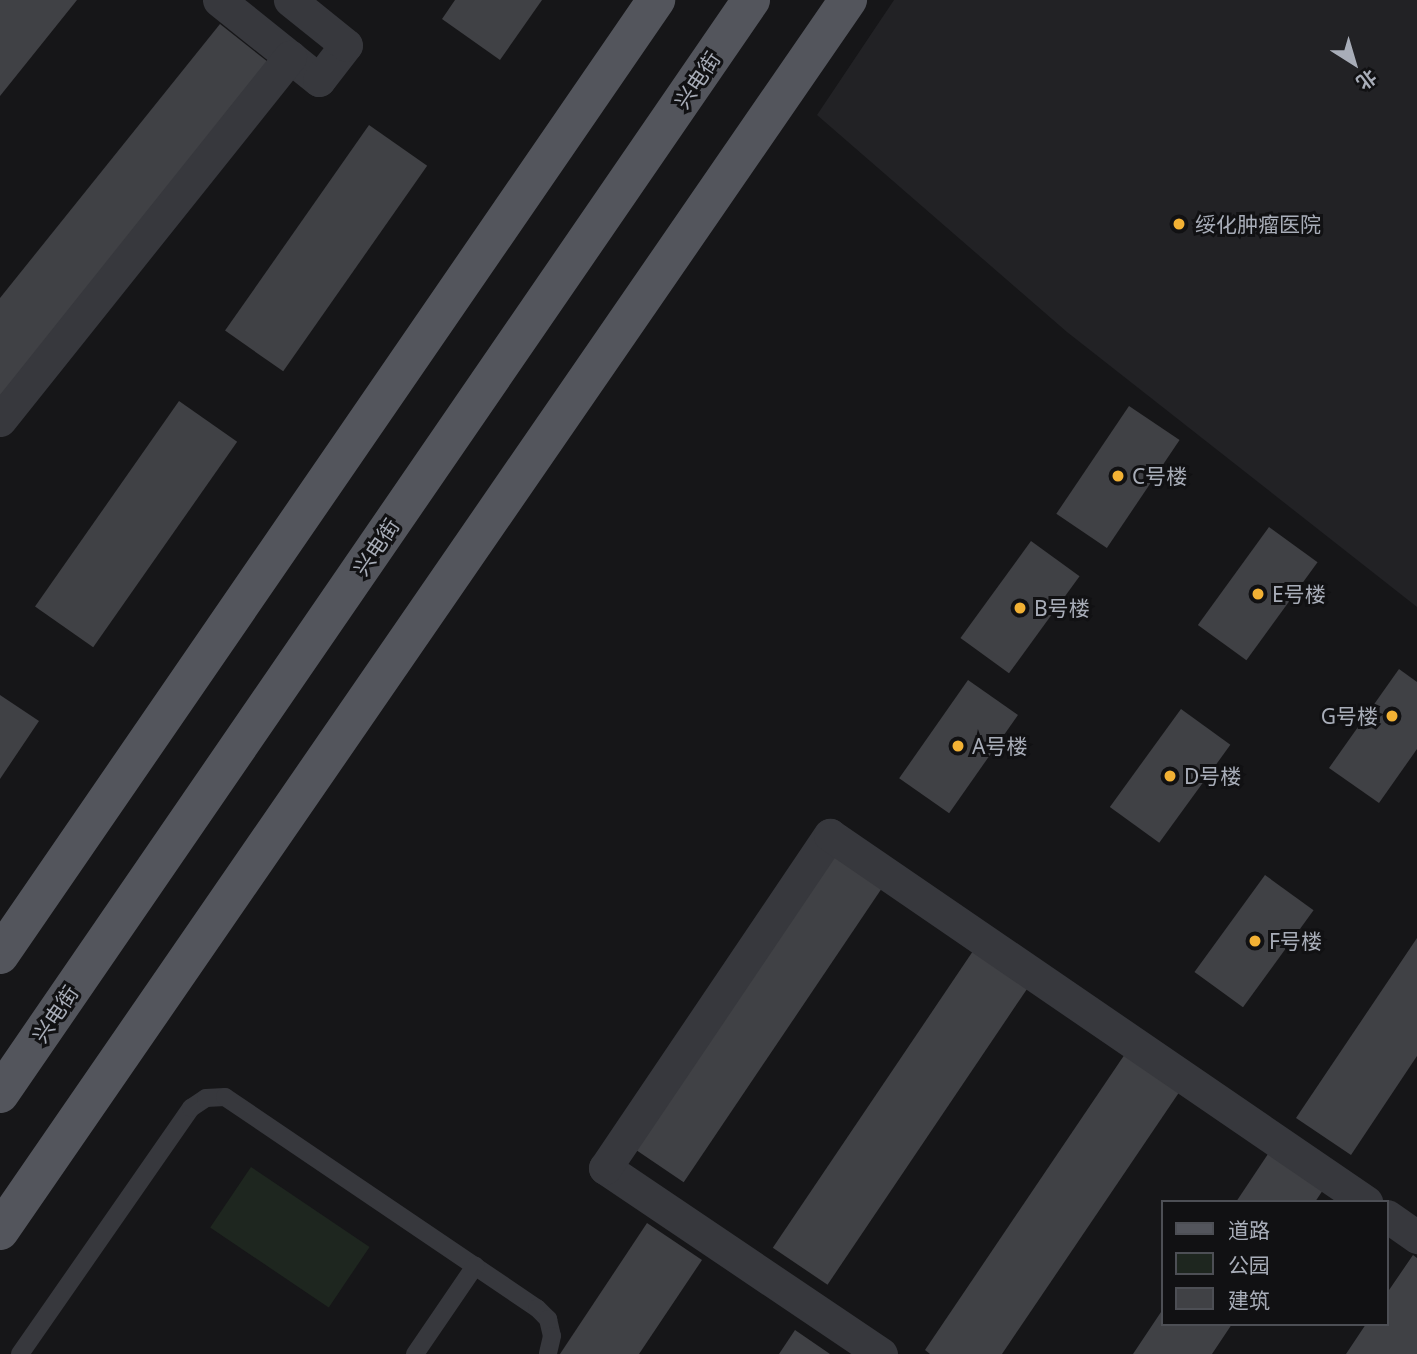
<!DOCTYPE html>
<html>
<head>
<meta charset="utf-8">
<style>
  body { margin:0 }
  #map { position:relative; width:1417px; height:1354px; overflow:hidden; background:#161618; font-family:"Noto Sans","Noto Sans SC",sans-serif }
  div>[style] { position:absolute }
  .built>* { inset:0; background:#222225 }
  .green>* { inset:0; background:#1e261f; transform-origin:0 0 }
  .building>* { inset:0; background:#404145; transform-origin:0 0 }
  .lane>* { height:18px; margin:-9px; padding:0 9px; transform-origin:9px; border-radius:9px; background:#37383d }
  .street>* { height:33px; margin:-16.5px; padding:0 16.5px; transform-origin:16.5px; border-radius:16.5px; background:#37383d }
  .primary>* { height:38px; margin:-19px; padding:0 19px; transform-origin:19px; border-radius:19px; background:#53555c }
  .dots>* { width:19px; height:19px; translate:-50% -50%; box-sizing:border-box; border:4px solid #111113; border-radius:50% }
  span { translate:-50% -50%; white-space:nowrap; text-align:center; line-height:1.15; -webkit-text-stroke:6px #111113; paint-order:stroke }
  .street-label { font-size:21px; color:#a8adb8 }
  .poi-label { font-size:21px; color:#a8adb8 }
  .left { translate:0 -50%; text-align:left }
  .right { translate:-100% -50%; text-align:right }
  .legend { position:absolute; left:1161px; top:1200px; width:228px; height:126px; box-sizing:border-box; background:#111113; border:2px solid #4d4f55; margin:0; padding:9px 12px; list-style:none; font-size:21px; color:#a8adb8 }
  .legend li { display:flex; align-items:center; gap:14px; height:35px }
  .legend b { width:35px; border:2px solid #4d4f55 }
  .north { position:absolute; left:1319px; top:28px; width:70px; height:70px; -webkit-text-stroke:5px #111113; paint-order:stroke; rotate:143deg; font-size:19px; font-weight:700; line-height:28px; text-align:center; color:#a8adb8 }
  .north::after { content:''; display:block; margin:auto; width:24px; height:32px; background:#a8adb8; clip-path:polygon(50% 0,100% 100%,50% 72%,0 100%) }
</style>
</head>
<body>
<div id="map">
  <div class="built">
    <div style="clip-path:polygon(894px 0,1417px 0,1417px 607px,1067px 332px,817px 115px)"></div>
  </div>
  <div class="green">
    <div style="left:251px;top:1167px;width:143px;height:73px;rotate:34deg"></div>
  </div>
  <div class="building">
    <div style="clip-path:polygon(0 0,77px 0,0 96px)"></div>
    <div style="clip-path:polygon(455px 0,542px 0,500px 60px,442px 19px)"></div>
    <div style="clip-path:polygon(220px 24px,268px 62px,0 396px,0 298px)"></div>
    <div style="left:369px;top:125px;width:71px;height:251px;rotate:35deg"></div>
    <div style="left:179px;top:401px;width:71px;height:251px;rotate:35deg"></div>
    <div style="left:1129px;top:406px;width:61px;height:130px;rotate:34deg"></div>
    <div style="left:1269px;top:527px;width:60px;height:121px;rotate:36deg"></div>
    <div style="left:1031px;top:541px;width:60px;height:120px;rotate:36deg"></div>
    <div style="clip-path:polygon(1399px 669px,1417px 682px,1417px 749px,1379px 803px,1329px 768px)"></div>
    <div style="left:968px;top:680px;width:61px;height:120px;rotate:35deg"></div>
    <div style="clip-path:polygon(0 695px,39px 721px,0 779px)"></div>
    <div style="left:1181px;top:709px;width:61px;height:121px;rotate:36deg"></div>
    <div style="left:830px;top:849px;width:65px;height:358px;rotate:34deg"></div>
    <div style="left:1265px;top:875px;width:60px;height:120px;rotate:36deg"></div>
    <div style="clip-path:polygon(1417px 938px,1417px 1056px,1351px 1155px,1296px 1118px)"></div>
    <div style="left:973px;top:951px;width:66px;height:358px;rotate:34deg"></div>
    <div style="clip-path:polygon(1125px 1054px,1180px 1091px,1002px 1354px,930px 1354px,925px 1350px)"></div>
    <div style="clip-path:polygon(1268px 1154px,1323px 1190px,1315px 1202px,1236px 1202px)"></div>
    <div style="clip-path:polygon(647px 1223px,702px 1260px,639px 1354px,560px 1354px)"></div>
    <div style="clip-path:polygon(1413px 1255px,1417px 1258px,1417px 1354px,1346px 1354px,1366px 1324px,1387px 1324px,1387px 1293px)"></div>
    <div style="clip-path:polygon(1163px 1309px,1163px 1324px,1232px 1324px,1212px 1354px,1133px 1354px)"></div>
    <div style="clip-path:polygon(795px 1330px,830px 1354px,779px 1354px)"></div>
  </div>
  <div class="lane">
    <div style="left:20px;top:1354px;width:300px;rotate:-55.2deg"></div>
    <div style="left:191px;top:1108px;width:18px;rotate:-34deg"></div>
    <div style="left:206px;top:1098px;width:19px;rotate:-3deg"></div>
    <div style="left:225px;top:1097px;width:377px;rotate:34.1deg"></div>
    <div style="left:537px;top:1308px;width:16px;rotate:45deg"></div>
    <div style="left:548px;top:1319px;width:17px;rotate:77deg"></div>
    <div style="left:552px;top:1336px;width:18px;rotate:103deg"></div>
    <div style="left:415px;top:1354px;width:107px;rotate:-55.7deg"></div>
  </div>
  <div class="street">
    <div style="left:219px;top:0;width:128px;rotate:38.7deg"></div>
    <div style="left:319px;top:80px;width:44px;rotate:-52.4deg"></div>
    <div style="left:346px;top:45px;width:72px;rotate:-141.2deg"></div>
    <div style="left:0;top:420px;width:465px;rotate:-51.4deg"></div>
    <div style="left:1387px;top:1216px;width:37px;rotate:35deg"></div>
    <div style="left:881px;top:1354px;width:333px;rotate:-146deg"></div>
    <div style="left:605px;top:1168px;width:402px;rotate:-56deg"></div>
    <div style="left:830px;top:835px;width:650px;rotate:34.4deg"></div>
  </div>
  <div class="primary">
    <div style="left:0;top:955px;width:1159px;rotate:-55.51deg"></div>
    <div style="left:0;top:1094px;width:1327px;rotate:-55.53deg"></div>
    <div style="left:0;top:1231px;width:1495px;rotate:-55.44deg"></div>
  </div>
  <div class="dots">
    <div style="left:1179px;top:224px;background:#f2b134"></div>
    <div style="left:1118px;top:476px;background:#f2b134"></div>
    <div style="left:1258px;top:594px;background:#f2b134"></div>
    <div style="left:1020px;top:608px;background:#f2b134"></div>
    <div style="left:1392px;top:716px;background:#f2b134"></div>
    <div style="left:958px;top:746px;background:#f2b134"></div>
    <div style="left:1170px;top:776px;background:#f2b134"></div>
    <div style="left:1255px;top:941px;background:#f2b134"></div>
  </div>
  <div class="street-label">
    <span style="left:697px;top:80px;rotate:-56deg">兴电街</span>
    <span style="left:376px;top:547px;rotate:-56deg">兴电街</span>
    <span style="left:55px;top:1014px;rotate:-56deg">兴电街</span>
  </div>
  <div class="poi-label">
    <span class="left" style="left:1195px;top:224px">绥化肿瘤医院</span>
    <span class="left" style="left:1132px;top:476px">C号楼</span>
    <span class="left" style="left:1272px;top:594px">E号楼</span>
    <span class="left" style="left:1034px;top:608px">B号楼</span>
    <span class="right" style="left:1378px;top:716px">G号楼</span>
    <span class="left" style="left:972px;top:746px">A号楼</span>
    <span class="left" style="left:1184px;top:776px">D号楼</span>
    <span class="left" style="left:1269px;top:941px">F号楼</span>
  </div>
  <ul class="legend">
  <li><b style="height:9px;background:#53555c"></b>道路</li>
  <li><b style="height:19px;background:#1e261f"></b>公园</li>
  <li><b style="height:19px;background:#404145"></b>建筑</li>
  </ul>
  <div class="north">北</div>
</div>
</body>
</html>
